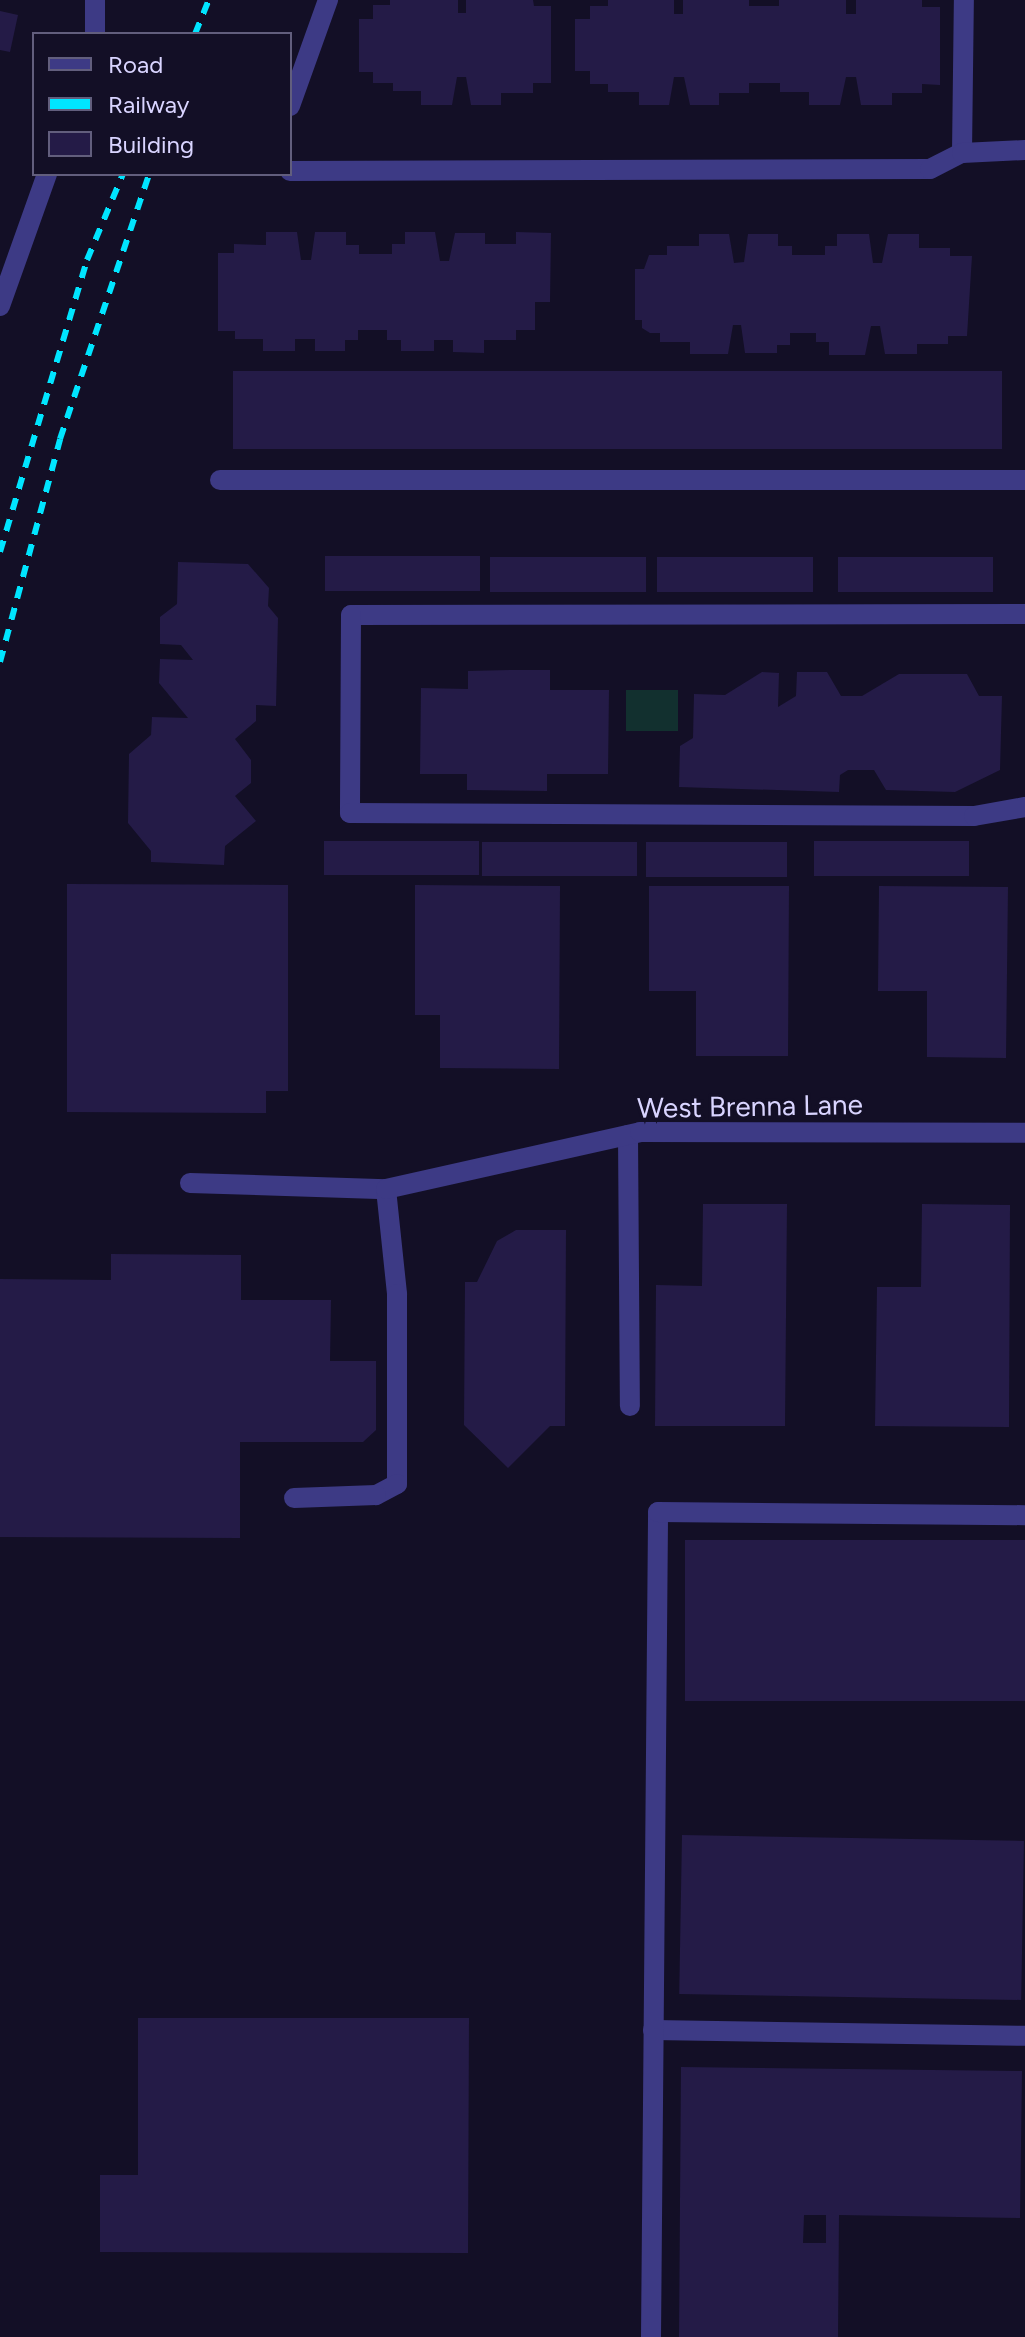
<!DOCTYPE html>
<html>
<head>
<meta charset="utf-8">
<style>
  body { margin:0 }
  #map { position:relative; width:1025px; height:2337px; overflow:hidden; background:#130f26; font-family:Figtree,sans-serif }
  div>[style] { position:absolute }
  .green>* { inset:0; background:#12302f; transform-origin:0 0 }
  .building>* { inset:0; background:#241b47; transform-origin:0 0 }
  .service>* { height:20px; margin:-10px; padding:0 10px; transform-origin:10px; border-radius:10px; background:#3d3a85 }
  .minor>* { height:20px; margin:-10px; padding:0 10px; transform-origin:10px; border-radius:10px; background:#3d3a85 }
  .rail>* { height:6px; margin-top:-3px; transform-origin:0; background:repeating-linear-gradient(90deg,#00e5ff 0 12px,transparent 0 22px) }
  span { translate:-50% -50%; white-space:nowrap; text-align:center; line-height:1.15; -webkit-text-stroke:6px #130f26; paint-order:stroke }
  .street-label { font-size:28px; color:#d9d4ff }
  .legend { position:absolute; left:32px; top:32px; width:260px; height:144px; box-sizing:border-box; background:#130f26; border:2px solid #625e7d; margin:0; padding:10px 14px; list-style:none; font-size:24px; color:#d9d4ff }
  .legend li { display:flex; align-items:center; gap:16px; height:40px }
  .legend b { width:40px; border:2px solid #625e7d }
</style>
</head>
<body>
<div id="map">
  <div class="green">
    <div style="left:626px;top:690px;width:52px;height:41px"></div>
  </div>
  <div class="building">
    <div style="clip-path:polygon(390px 0,458px 0,458px 13px,466px 13px,466px 0,533px 0,534px 6px,551px 6px,551px 83px,533px 83px,533px 93px,501px 93px,501px 105px,471px 105px,466px 77px,457px 77px,452px 105px,421px 105px,421px 91px,393px 91px,393px 83px,373px 83px,373px 72px,359px 72px,359px 19px,373px 19px,373px 5px,390px 5px)"></div>
    <div style="clip-path:polygon(608px 0,674px 0,674px 14px,683px 14px,683px 0,749px 0,749px 6px,779px 6px,779px 0,846px 0,846px 14px,856px 14px,856px 0,922px 0,922px 7px,940px 7px,940px 85px,922px 84px,922px 93px,892px 93px,892px 105px,861px 105px,856px 77px,846px 77px,840px 105px,809px 105px,809px 92px,780px 92px,780px 83px,749px 83px,749px 93px,719px 93px,719px 105px,690px 105px,684px 77px,674px 77px,669px 105px,639px 105px,639px 92px,608px 92px,608px 84px,590px 84px,590px 71px,575px 71px,575px 19px,590px 19px,590px 6px,608px 6px)"></div>
    <div style="clip-path:polygon(0 11px,18px 15px,10px 52px,0 50px)"></div>
    <div style="clip-path:polygon(266px 232px,297px 232px,301px 260px,311px 260px,315px 232px,346px 232px,346px 245px,359px 245px,359px 254px,392px 254px,392px 244px,405px 244px,405px 232px,435px 232px,440px 261px,449px 261px,455px 233px,485px 233px,485px 244px,516px 244px,516px 232px,551px 233px,550px 302px,535px 302px,535px 330px,516px 330px,516px 340px,484px 340px,484px 353px,453px 352px,453px 340px,434px 340px,434px 351px,401px 351px,401px 340px,387px 340px,387px 330px,358px 330px,358px 340px,345px 340px,345px 351px,315px 351px,315px 339px,295px 339px,295px 351px,263px 351px,263px 339px,235px 339px,235px 331px,218px 331px,218px 253px,234px 253px,234px 244px,266px 245px)"></div>
    <div style="clip-path:polygon(699px 234px,729px 234px,734px 263px,744px 262px,748px 234px,778px 234px,778px 246px,792px 246px,792px 255px,825px 255px,825px 246px,837px 246px,837px 234px,869px 234px,873px 263px,882px 263px,888px 234px,919px 234px,919px 248px,950px 248px,950px 256px,972px 256px,967px 336px,948px 336px,948px 344px,917px 344px,917px 354px,885px 354px,880px 326px,871px 326px,865px 355px,829px 355px,829px 342px,816px 342px,816px 333px,790px 333px,790px 345px,777px 345px,777px 353px,745px 353px,741px 325px,733px 325px,728px 354px,690px 354px,690px 342px,660px 342px,660px 333px,650px 333px,642px 328px,642px 320px,635px 320px,635px 269px,644px 269px,649px 255px,667px 255px,667px 246px,699px 246px)"></div>
    <div style="left:233px;top:371px;width:769px;height:78px"></div>
    <div style="left:325px;top:556px;width:155px;height:35px"></div>
    <div style="left:490px;top:557px;width:156px;height:35px"></div>
    <div style="left:657px;top:557px;width:156px;height:35px"></div>
    <div style="left:838px;top:557px;width:155px;height:35px"></div>
    <div style="clip-path:polygon(178px 562px,248px 564px,269px 588px,268px 606px,278px 618px,276px 706px,256px 705px,256px 721px,235px 739px,251px 760px,251px 783px,235px 796px,256px 821px,225px 846px,224px 865px,151px 862px,151px 851px,128px 823px,129px 754px,151px 735px,152px 717px,188px 718px,159px 683px,160px 659px,193px 660px,181px 645px,160px 644px,160px 617px,177px 604px)"></div>
    <div style="clip-path:polygon(510px 670px,550px 670px,550px 690px,609px 690px,608px 774px,547px 774px,547px 791px,467px 790px,467px 774px,420px 774px,421px 688px,468px 689px,468px 671px)"></div>
    <div style="clip-path:polygon(762px 672px,779px 673px,778px 707px,796px 696px,797px 672px,827px 672px,841px 696px,862px 696px,899px 674px,967px 674px,979px 696px,1002px 696px,1000px 770px,955px 792px,886px 790px,874px 770px,848px 770px,840px 775px,839px 792px,679px 787px,680px 746px,693px 738px,694px 694px,725px 695px)"></div>
    <div style="left:324px;top:841px;width:155px;height:34px"></div>
    <div style="left:814px;top:841px;width:155px;height:35px"></div>
    <div style="left:482px;top:842px;width:155px;height:34px"></div>
    <div style="left:646px;top:842px;width:141px;height:35px"></div>
    <div style="clip-path:polygon(67px 884px,288px 885px,288px 1091px,266px 1091px,266px 1113px,67px 1112px)"></div>
    <div style="clip-path:polygon(415px 885px,560px 886px,559px 1069px,440px 1068px,440px 1015px,415px 1015px)"></div>
    <div style="clip-path:polygon(649px 886px,789px 886px,788px 1056px,696px 1056px,696px 991px,649px 991px)"></div>
    <div style="clip-path:polygon(879px 886px,1008px 887px,1006px 1058px,927px 1057px,927px 991px,878px 991px)"></div>
    <div style="clip-path:polygon(703px 1204px,787px 1204px,785px 1426px,655px 1426px,656px 1285px,702px 1286px)"></div>
    <div style="clip-path:polygon(922px 1204px,1010px 1205px,1009px 1427px,875px 1426px,877px 1287px,921px 1287px)"></div>
    <div style="clip-path:polygon(516px 1230px,566px 1230px,565px 1426px,550px 1426px,508px 1468px,464px 1425px,465px 1282px,477px 1282px,497px 1241px)"></div>
    <div style="clip-path:polygon(111px 1254px,241px 1255px,241px 1300px,331px 1300px,330px 1361px,376px 1361px,376px 1430px,363px 1442px,240px 1442px,240px 1538px,0 1537px,0 1279px,111px 1280px)"></div>
    <div style="left:685px;top:1540px;width:340px;height:161px"></div>
    <div style="left:682px;top:1835px;width:342px;height:159px;rotate:1deg"></div>
    <div style="clip-path:polygon(138px 2018px,469px 2018px,468px 2253px,100px 2252px,100px 2175px,138px 2175px)"></div>
    <div style="clip-path:polygon(evenodd,681px 2067px,1022px 2071px,1020px 2218px,839px 2215px,838px 2337px,679px 2337px,681px 2067px,804px 2215px,826px 2215px,826px 2243px,803px 2243px,804px 2215px)"></div>
  </div>
  <div class="service">
    <div style="left:95px;top:0;width:34px;rotate:90deg"></div>
    <div style="left:290px;top:106px;width:113px;rotate:-70.3deg"></div>
    <div style="left:962px;top:153px;width:153px;rotate:-89.3deg"></div>
    <div style="left:290px;top:171px;width:640px;rotate:-0.18deg"></div>
    <div style="left:930px;top:169px;width:36px;rotate:-27deg"></div>
    <div style="left:962px;top:153px;width:63px;rotate:-2.7deg"></div>
    <div style="left:0;top:306px;width:140px;rotate:-70.4deg"></div>
    <div style="left:220px;top:480px;width:805px"></div>
    <div style="left:1025px;top:614px;width:674px;rotate:179.91deg"></div>
    <div style="left:351px;top:615px;width:198px;rotate:90.3deg"></div>
    <div style="left:350px;top:813px;width:624px;rotate:0.28deg"></div>
    <div style="left:974px;top:816px;width:52px;rotate:-10deg"></div>
    <div style="left:628px;top:1135px;width:271px;rotate:89.6deg"></div>
    <div style="left:190px;top:1183px;width:196px;rotate:1.8deg"></div>
    <div style="left:386px;top:1189px;width:106px;rotate:84deg"></div>
    <div style="left:397px;top:1294px;width:190px;rotate:90deg"></div>
    <div style="left:397px;top:1484px;width:24px;rotate:152deg"></div>
    <div style="left:376px;top:1495px;width:82px;rotate:177.9deg"></div>
    <div style="left:653px;top:2030px;width:372px;rotate:0.9deg"></div>
    <div style="left:651px;top:2337px;width:825px;rotate:-89.51deg"></div>
    <div style="left:658px;top:1512px;width:367px;rotate:0.5deg"></div>
  </div>
  <div class="minor">
    <div style="left:386px;top:1189px;width:260px;rotate:-12.6deg"></div>
    <div style="left:640px;top:1132px;width:385px;rotate:0.1deg"></div>
  </div>
  <div class="rail">
    <div style="left:195px;top:34px;width:37px;rotate:-68deg"></div>
    <div style="left:0;top:552px;width:305px;rotate:-73.4deg"></div>
    <div style="left:87px;top:260px;width:93px;rotate:-67.3deg"></div>
    <div style="left:0;top:662px;width:231px;rotate:-74.9deg"></div>
    <div style="left:60px;top:439px;width:280px;rotate:-71.4deg"></div>
  </div>
  <div class="street-label">
    <span style="left:750px;top:1106px;rotate:-1deg">West Brenna Lane</span>
  </div>
  <ul class="legend">
  <li><b style="height:10px;background:#3d3a85"></b>Road</li>
  <li><b style="height:10px;background:#00e5ff"></b>Railway</li>
  <li><b style="height:22px;background:#241b47"></b>Building</li>
  </ul>
</div>
</body>
</html>
